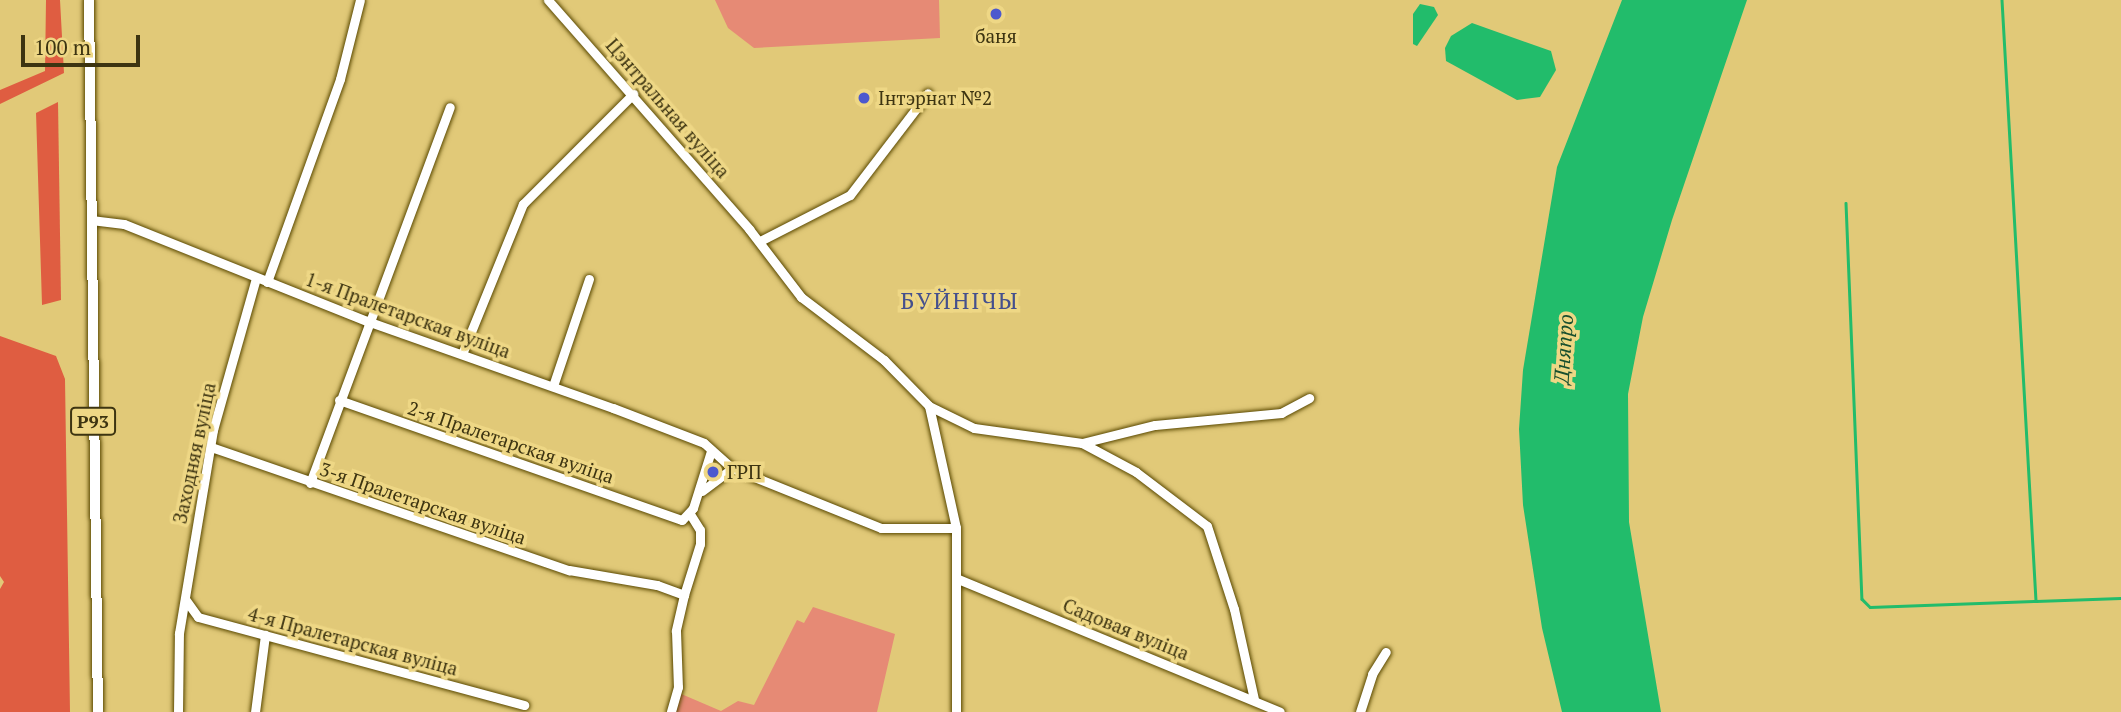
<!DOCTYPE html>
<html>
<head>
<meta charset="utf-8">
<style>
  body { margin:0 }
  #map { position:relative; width:2121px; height:712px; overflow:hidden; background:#e1c978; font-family:"PT Serif",serif }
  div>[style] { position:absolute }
  .green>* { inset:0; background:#e68a75 }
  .forest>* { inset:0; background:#df5d41 }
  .water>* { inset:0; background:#22bc6b }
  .stream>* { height:2.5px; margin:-1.25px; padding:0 1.25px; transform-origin:1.25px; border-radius:1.25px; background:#22bc6b }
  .roads { filter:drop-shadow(0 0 2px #5a4900) drop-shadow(0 0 2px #5a4900) }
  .minor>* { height:9px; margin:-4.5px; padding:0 4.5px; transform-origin:4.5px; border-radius:4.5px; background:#fff }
  .major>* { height:10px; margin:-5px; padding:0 5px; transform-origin:5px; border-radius:5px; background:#fff }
  .dots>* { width:19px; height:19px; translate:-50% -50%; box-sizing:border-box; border:4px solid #eed785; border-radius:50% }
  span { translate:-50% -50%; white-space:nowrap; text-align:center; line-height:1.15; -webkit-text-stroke:7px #eed785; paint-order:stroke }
  .shield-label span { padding:2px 5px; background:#eed785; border:2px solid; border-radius:5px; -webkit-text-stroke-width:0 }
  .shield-label { font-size:18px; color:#3d3411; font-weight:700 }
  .poi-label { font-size:19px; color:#3d3411 }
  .left { translate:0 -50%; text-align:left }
  .street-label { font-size:19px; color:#3d3411 }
  .water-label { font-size:21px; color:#184f2e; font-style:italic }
  .quarter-label { font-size:23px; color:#45508d; letter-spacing:2px }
  .scale { position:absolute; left:21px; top:35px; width:119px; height:32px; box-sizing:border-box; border:4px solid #3d3411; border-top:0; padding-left:9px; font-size:21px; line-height:24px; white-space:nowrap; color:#3d3411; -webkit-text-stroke:5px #eed785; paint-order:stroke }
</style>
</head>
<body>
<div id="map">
  <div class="green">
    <div style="clip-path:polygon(715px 0,939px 0,940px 38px,754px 48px,728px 28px)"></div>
    <div style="clip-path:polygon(813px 607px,895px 634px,877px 712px,673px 712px,679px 693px,721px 711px,738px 701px,754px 705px,797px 620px,804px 623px)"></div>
  </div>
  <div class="forest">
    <div style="clip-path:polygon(46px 0,60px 0,64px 73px,0 104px,0 90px,45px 71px)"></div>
    <div style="clip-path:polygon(58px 102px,61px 300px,42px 305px,36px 113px)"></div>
    <div style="clip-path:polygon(0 336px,56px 356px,65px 379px,70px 712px,0 712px,0 589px,4px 582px,0 576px)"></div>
  </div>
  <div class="water">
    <div style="clip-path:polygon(1622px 0,1747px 0,1672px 220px,1643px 317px,1628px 394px,1629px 522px,1661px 712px,1562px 712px,1542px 628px,1523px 505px,1519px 429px,1523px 370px,1557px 167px)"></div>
    <div style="clip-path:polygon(1420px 4px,1434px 7px,1438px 15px,1417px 46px,1413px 44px,1413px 14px)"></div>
    <div style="clip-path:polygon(1472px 23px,1551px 51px,1556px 70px,1540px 97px,1517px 100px,1446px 61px,1445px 48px,1451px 36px)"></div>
  </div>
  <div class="stream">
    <div style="left:2002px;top:0;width:602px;rotate:86.76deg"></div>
    <div style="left:2036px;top:601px;width:85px;rotate:-2deg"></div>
    <div style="left:1846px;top:203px;width:396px;rotate:87.7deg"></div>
    <div style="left:1862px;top:599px;width:11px;rotate:45deg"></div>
    <div style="left:1870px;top:607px;width:166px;rotate:-2.1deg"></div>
  </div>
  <div class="roads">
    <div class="minor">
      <div style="left:548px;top:0;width:305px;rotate:48.7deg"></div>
      <div style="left:749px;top:229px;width:86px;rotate:52.6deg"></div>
      <div style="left:801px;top:297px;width:104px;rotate:37.2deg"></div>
      <div style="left:884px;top:360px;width:64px;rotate:45.6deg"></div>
      <div style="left:929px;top:406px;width:125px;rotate:77.5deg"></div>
      <div style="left:956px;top:528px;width:184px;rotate:90deg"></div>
      <div style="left:91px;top:220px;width:33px;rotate:7deg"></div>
      <div style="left:124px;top:224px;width:262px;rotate:21.8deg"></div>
      <div style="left:367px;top:321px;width:261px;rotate:19.5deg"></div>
      <div style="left:613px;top:408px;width:97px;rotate:21deg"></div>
      <div style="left:704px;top:443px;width:38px;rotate:42deg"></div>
      <div style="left:732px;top:468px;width:161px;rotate:21.9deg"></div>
      <div style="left:881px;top:528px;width:75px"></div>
      <div style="left:760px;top:241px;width:101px;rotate:-27.1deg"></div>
      <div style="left:850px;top:195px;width:128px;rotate:-52.6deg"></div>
      <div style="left:267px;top:282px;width:216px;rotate:-70.2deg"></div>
      <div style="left:340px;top:79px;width:81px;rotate:-75.8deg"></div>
      <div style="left:462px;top:354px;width:162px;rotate:-67.9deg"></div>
      <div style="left:523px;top:204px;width:156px;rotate:-45deg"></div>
      <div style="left:553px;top:386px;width:113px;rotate:-71.4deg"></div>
      <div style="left:339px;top:400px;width:363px;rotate:19.3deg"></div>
      <div style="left:682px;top:520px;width:16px;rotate:-47deg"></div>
      <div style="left:693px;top:508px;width:60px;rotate:-72.5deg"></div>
      <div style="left:929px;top:406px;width:50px;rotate:26.1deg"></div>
      <div style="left:974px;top:428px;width:109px;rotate:7.9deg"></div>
      <div style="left:1082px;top:443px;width:75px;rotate:-13.9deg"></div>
      <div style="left:1155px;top:425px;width:127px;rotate:-5.4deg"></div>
      <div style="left:1281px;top:413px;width:32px;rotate:-28deg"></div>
      <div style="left:1082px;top:443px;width:61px;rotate:28.2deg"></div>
      <div style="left:1136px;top:472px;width:89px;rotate:37.3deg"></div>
      <div style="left:1207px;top:526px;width:87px;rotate:72deg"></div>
      <div style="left:1234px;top:609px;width:92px;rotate:77.5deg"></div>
      <div style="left:211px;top:447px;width:379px;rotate:19deg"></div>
      <div style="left:569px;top:570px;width:89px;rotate:9.7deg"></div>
      <div style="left:657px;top:585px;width:29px;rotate:20deg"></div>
      <div style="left:684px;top:595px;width:37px;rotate:103deg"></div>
      <div style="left:676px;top:631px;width:56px;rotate:88deg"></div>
      <div style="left:678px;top:687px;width:26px;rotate:106deg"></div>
      <div style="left:310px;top:483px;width:401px;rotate:-69.6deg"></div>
      <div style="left:702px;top:491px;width:38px;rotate:-37deg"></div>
      <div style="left:958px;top:579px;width:348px;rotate:22.4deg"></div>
      <div style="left:684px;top:595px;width:53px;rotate:-72.6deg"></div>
      <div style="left:700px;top:544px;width:14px;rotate:-90deg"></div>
      <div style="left:700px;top:530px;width:19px;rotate:-122deg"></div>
      <div style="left:185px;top:599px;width:22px;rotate:54deg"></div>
      <div style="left:198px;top:617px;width:338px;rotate:15.1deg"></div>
      <div style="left:178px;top:712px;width:79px;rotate:-89.3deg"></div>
      <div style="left:179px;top:633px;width:206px;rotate:-80.5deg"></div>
      <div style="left:213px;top:430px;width:158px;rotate:-74.2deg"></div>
      <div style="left:255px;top:712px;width:78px;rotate:-82.6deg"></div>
      <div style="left:1360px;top:712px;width:40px;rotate:-72deg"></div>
      <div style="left:1372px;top:674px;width:26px;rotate:-58deg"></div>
    </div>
    <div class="major">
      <div style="left:89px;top:0;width:712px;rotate:89.28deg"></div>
    </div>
  </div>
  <div class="dots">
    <div style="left:996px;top:14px;background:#4c59ce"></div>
    <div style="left:864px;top:98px;background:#4c59ce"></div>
    <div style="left:713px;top:472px;background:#4c59ce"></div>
  </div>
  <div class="shield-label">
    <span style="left:93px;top:421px">Р93</span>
  </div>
  <div class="poi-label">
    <span style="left:996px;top:36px">баня</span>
    <span class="left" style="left:878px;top:98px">Інтэрнат №2</span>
    <span class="left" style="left:727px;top:472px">ГРП</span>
  </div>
  <div class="street-label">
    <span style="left:668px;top:108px;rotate:49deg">Цэнтральная вуліца</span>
    <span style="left:408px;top:315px;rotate:20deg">1-я Пралетарская вуліца</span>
    <span style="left:511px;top:442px;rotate:19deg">2-я Пралетарская вуліца</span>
    <span style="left:194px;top:453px;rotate:-78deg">Заходняя вуліца</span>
    <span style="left:423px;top:503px;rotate:19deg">3-я Пралетарская вуліца</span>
    <span style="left:1126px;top:629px;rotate:22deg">Садовая вуліца</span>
    <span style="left:353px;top:641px;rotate:15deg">4-я Пралетарская вуліца</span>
  </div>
  <div class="water-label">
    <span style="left:1563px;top:349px;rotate:-86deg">Дняпро</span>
  </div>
  <div class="quarter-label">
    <span style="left:960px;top:301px">БУЙНІЧЫ</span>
  </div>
  <div class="scale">100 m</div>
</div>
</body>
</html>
